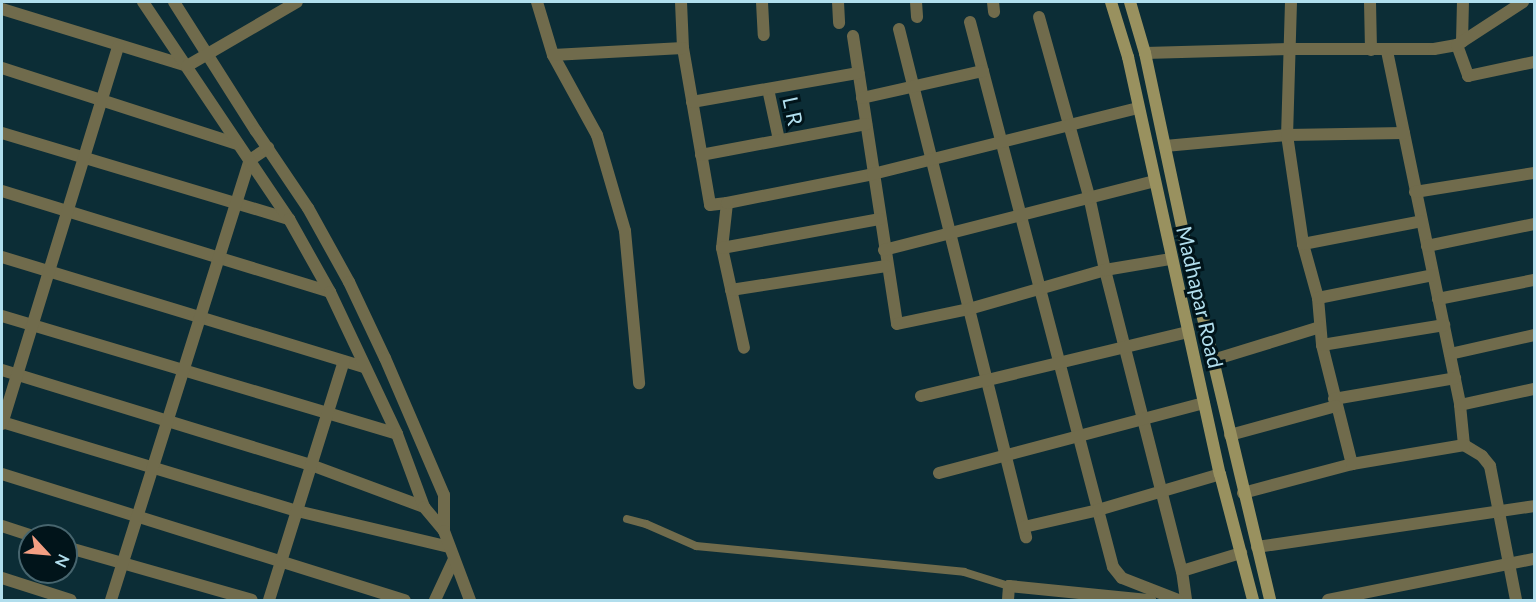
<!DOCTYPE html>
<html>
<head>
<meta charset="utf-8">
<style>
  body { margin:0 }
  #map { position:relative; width:1536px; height:602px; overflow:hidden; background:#0c2d36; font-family:Lato,sans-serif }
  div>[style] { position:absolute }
  .service>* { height:8px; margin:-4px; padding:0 4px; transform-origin:4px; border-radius:4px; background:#706b4c }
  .minor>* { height:12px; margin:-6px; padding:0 6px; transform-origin:6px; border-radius:6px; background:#706b4c }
  .tertiary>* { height:12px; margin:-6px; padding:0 6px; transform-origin:6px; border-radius:6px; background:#706b4c }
  .secondary>* { height:12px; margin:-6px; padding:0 6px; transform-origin:6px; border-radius:6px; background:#99915f }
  span { translate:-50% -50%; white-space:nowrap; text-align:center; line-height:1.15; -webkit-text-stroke:6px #01141a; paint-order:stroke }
  .street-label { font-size:21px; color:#b1deed }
  .frame { position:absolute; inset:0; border:3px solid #b1deed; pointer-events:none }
  .north { position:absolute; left:18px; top:524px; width:60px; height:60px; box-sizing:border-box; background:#01141a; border:2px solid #47656e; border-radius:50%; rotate:116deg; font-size:16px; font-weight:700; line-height:24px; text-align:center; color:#b1deed }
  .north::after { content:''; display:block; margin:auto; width:21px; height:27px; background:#f39f83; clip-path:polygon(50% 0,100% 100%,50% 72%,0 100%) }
</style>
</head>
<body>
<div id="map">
  <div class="service">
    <div style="left:627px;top:519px;width:20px;rotate:15deg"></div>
    <div style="left:646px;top:524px;width:55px;rotate:23.7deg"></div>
    <div style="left:696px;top:546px;width:269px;rotate:5.5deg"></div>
    <div style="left:964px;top:572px;width:47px;rotate:17.3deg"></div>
  </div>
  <div class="minor">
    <div style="left:537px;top:2px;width:55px;rotate:73.2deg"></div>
    <div style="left:553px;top:55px;width:91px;rotate:61.2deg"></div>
    <div style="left:597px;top:135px;width:100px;rotate:73.7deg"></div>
    <div style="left:625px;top:231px;width:153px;rotate:84.7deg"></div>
    <div style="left:681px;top:2px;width:46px;rotate:87.5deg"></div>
    <div style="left:683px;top:48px;width:159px;rotate:80.2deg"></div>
    <div style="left:710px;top:205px;width:17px;rotate:-7deg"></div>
    <div style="left:727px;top:203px;width:45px;rotate:96.3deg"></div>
    <div style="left:722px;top:248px;width:102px;rotate:77.6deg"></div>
    <div style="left:762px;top:2px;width:33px;rotate:87deg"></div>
    <div style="left:838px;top:2px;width:21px;rotate:87deg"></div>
    <div style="left:916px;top:2px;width:15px;rotate:86deg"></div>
    <div style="left:993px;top:2px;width:10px;rotate:84deg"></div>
    <div style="left:1291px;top:2px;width:133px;rotate:91.7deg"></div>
    <div style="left:1287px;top:135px;width:110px;rotate:81.6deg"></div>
    <div style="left:1303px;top:244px;width:56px;rotate:74.5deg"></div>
    <div style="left:1318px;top:298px;width:47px;rotate:85.1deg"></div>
    <div style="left:1322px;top:345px;width:123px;rotate:75.9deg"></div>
    <div style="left:1370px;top:2px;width:48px;rotate:88.8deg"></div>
    <div style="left:2px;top:9px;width:194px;rotate:17.1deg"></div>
    <div style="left:1039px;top:17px;width:186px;rotate:74.4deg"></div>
    <div style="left:1089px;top:196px;width:76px;rotate:77.8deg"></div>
    <div style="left:1105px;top:270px;width:311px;rotate:75.7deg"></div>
    <div style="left:1182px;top:571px;width:29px;rotate:82deg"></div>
    <div style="left:970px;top:22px;width:563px;rotate:75.3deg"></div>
    <div style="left:1113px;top:567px;width:14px;rotate:51deg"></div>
    <div style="left:1122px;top:578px;width:60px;rotate:21.4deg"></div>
    <div style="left:899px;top:29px;width:524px;rotate:75.96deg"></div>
    <div style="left:853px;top:36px;width:291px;rotate:81.3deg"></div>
    <div style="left:897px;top:324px;width:74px;rotate:-11.8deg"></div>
    <div style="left:969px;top:309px;width:141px;rotate:-16deg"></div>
    <div style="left:1105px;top:270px;width:67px;rotate:-9.5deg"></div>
    <div style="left:1462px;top:42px;width:40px;rotate:-88.6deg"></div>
    <div style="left:1457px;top:45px;width:33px;rotate:70deg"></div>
    <div style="left:1468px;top:76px;width:67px;rotate:-12deg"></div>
    <div style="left:1387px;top:51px;width:361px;rotate:78.3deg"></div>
    <div style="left:1460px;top:405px;width:40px;rotate:84.3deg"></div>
    <div style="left:1464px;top:445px;width:21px;rotate:31deg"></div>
    <div style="left:1482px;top:456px;width:13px;rotate:51deg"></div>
    <div style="left:1490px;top:466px;width:136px;rotate:79deg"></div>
    <div style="left:1145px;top:53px;width:144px;rotate:-1.6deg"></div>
    <div style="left:1289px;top:49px;width:145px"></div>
    <div style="left:1434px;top:49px;width:23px;rotate:-10deg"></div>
    <div style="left:1457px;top:45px;width:79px;rotate:-33.1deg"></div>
    <div style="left:553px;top:55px;width:130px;rotate:-3.1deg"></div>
    <div style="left:2px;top:68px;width:248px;rotate:17.9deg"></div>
    <div style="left:768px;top:89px;width:52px;rotate:77.8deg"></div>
    <div style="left:862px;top:98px;width:124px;rotate:-12.6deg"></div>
    <div style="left:692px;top:102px;width:169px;rotate:-9.9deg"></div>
    <div style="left:2px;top:133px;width:300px;rotate:16.7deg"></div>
    <div style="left:1165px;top:146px;width:122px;rotate:-5.2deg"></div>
    <div style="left:1287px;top:135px;width:117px;rotate:-1deg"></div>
    <div style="left:701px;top:155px;width:168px;rotate:-10.6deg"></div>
    <div style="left:2px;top:191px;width:343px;rotate:17.1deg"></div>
    <div style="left:1415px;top:192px;width:121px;rotate:-9.1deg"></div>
    <div style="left:727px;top:203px;width:149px;rotate:-11.2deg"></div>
    <div style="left:873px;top:174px;width:272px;rotate:-14deg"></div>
    <div style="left:1303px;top:244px;width:121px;rotate:-10.9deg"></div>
    <div style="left:1427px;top:246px;width:109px;rotate:-11.6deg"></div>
    <div style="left:722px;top:248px;width:161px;rotate:-10.4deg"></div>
    <div style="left:884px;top:250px;width:279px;rotate:-14.3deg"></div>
    <div style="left:2px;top:257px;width:379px;rotate:16.9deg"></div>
    <div style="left:731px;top:290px;width:157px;rotate:-8.8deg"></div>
    <div style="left:1318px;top:298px;width:117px;rotate:-11.3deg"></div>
    <div style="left:1438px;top:299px;width:98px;rotate:-11.2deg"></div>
    <div style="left:2px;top:316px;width:412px;rotate:16.6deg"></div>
    <div style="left:1322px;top:345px;width:124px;rotate:-9.3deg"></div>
    <div style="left:1450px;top:354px;width:86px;rotate:-12.7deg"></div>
    <div style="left:1213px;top:360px;width:112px;rotate:-17.1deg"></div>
    <div style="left:2px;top:370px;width:323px;rotate:17.1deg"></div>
    <div style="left:311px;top:465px;width:121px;rotate:20.4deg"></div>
    <div style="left:921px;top:396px;width:275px;rotate:-13.5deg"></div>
    <div style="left:1334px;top:399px;width:123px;rotate:-9.8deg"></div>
    <div style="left:1460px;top:405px;width:76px;rotate:-12.2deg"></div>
    <div style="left:2px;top:422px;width:308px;rotate:16.8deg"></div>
    <div style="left:297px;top:511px;width:156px;rotate:13.3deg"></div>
    <div style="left:2px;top:424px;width:395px;rotate:-72.9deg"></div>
    <div style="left:1230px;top:435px;width:110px;rotate:-15.3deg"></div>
    <div style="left:939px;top:473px;width:274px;rotate:-14.8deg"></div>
    <div style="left:2px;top:474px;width:422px;rotate:17.4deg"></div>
    <div style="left:1243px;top:493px;width:113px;rotate:-14.9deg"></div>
    <div style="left:1352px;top:464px;width:114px;rotate:-9.6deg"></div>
    <div style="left:2px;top:526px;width:33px;rotate:18deg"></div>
    <div style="left:1024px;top:527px;width:76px;rotate:-12.9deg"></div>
    <div style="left:1098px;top:510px;width:127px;rotate:-16.4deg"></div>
    <div style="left:66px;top:547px;width:193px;rotate:15.9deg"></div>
    <div style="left:1257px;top:547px;width:280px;rotate:-8.4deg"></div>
    <div style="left:1182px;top:571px;width:62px;rotate:-17deg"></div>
    <div style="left:2px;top:578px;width:72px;rotate:17.7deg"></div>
    <div style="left:111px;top:600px;width:461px;rotate:-72.5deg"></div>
    <div style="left:250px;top:160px;width:22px;rotate:-34deg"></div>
    <div style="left:269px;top:600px;width:250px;rotate:-72.6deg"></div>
    <div style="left:435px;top:600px;width:45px;rotate:-65.1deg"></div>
    <div style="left:1008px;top:600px;width:14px;rotate:-86deg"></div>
    <div style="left:1009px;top:586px;width:142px;rotate:5.7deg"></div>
    <div style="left:1328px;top:600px;width:210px;rotate:-11.3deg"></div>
  </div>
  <div class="tertiary">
    <div style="left:143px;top:2px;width:262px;rotate:56.1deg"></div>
    <div style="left:289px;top:219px;width:84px;rotate:60.7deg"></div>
    <div style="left:330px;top:292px;width:157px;rotate:64.7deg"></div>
    <div style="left:397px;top:434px;width:78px;rotate:69.7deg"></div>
    <div style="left:424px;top:507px;width:31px;rotate:50deg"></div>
    <div style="left:174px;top:2px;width:153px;rotate:57.6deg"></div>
    <div style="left:256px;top:131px;width:93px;rotate:56deg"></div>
    <div style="left:308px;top:208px;width:85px;rotate:61deg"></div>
    <div style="left:349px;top:282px;width:84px;rotate:64.7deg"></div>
    <div style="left:385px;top:358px;width:149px;rotate:66.7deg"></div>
    <div style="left:444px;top:495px;width:36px;rotate:90deg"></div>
    <div style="left:444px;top:531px;width:74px;rotate:69.4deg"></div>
    <div style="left:187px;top:66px;width:127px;rotate:-30.2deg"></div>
  </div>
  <div class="secondary">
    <div style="left:1111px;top:2px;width:58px;rotate:72.8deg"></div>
    <div style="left:1128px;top:57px;width:427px;rotate:77.6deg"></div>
    <div style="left:1220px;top:474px;width:130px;rotate:75.3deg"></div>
    <div style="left:1130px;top:2px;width:53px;rotate:73.6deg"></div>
    <div style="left:1145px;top:53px;width:207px;rotate:78deg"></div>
    <div style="left:1188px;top:255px;width:355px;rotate:76.6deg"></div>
  </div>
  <div class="street-label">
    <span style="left:793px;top:111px;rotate:78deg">L R</span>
    <span style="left:1200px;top:297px;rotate:77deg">Madhapar Road</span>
  </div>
  <div class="frame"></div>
  <div class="north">N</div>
</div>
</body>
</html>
